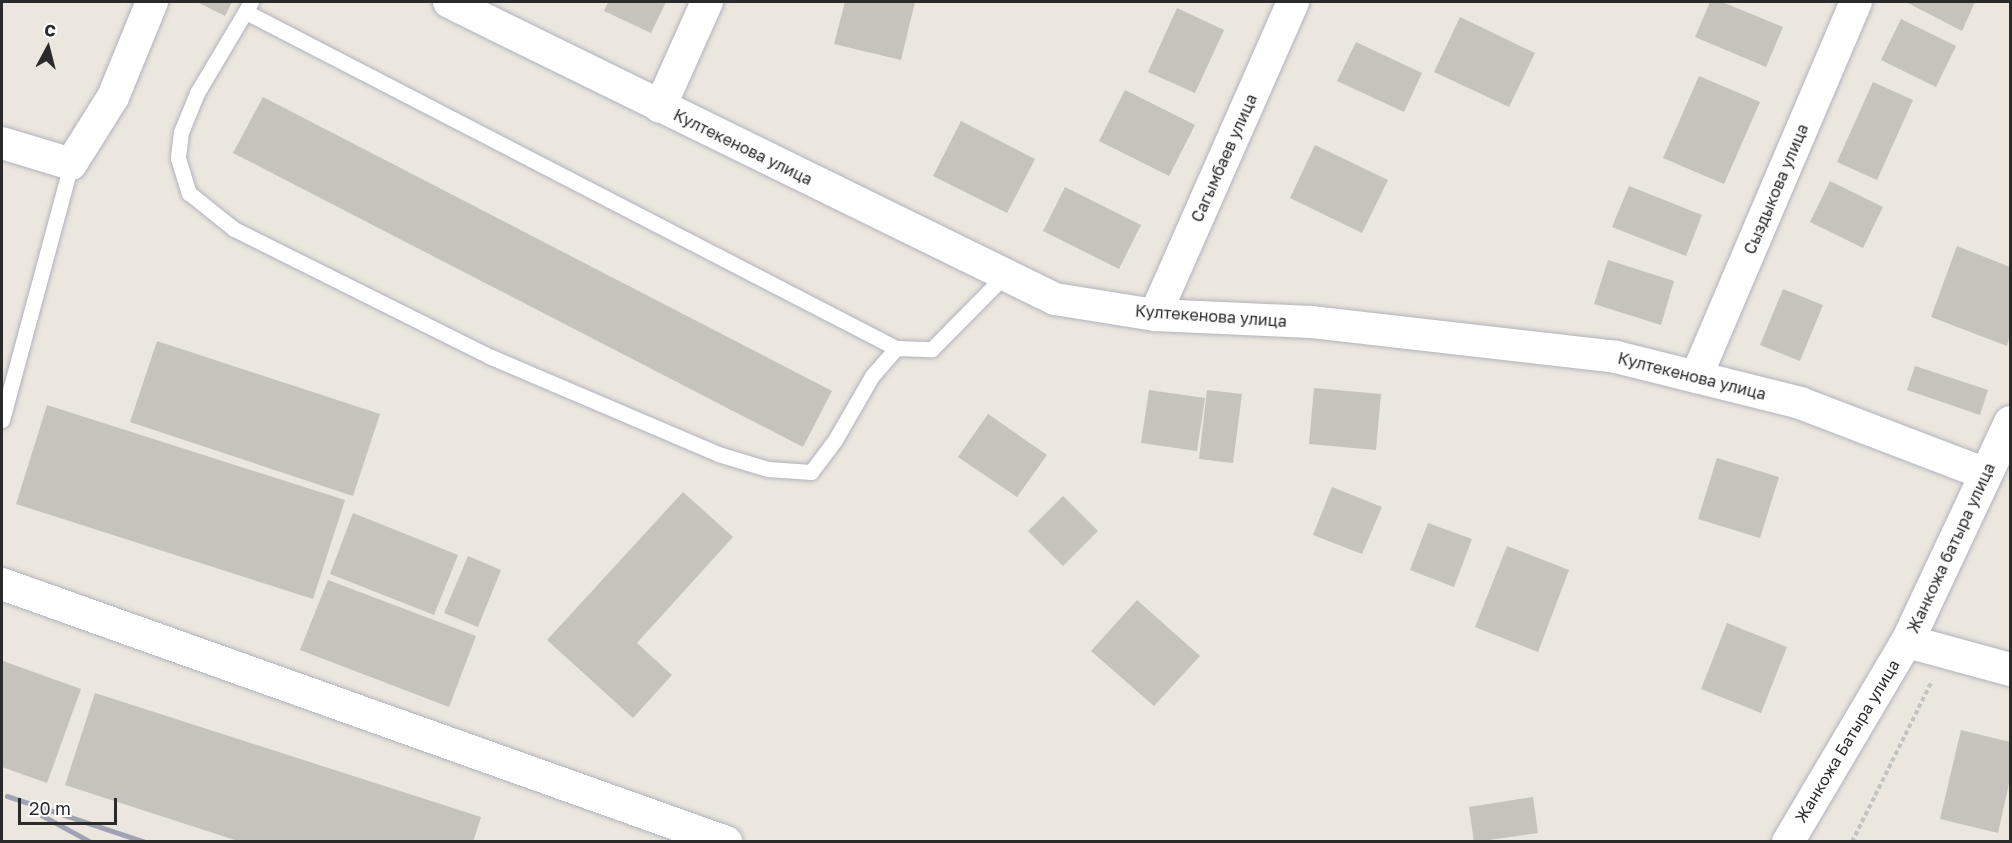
<!DOCTYPE html>
<html>
<head>
<meta charset="utf-8">
<style>
  body { margin:0 }
  #map { position:relative; width:2012px; height:843px; overflow:hidden; background:#ebe6de; font-family:"Golos Text",sans-serif }
  div>[style] { position:absolute }
  .building>* { inset:0; background:#c6c3bd }
  .path>* { height:4px; margin-top:-2px; transform-origin:0; background:repeating-linear-gradient(90deg,#c3c3c3 0 4.5px,transparent 0 7.5px) }
  .roads { filter:drop-shadow(0 0 2px #b1b3bc) drop-shadow(0 0 2px #b1b3bc) }
  .lane>* { height:15px; margin:-7.5px; padding:0 7.5px; transform-origin:7.5px; border-radius:7.5px; background:#fff }
  .street>* { height:32px; margin:-16px; padding:0 16px; transform-origin:16px; border-radius:16px; background:#fff }
  .secondary>* { height:33px; margin:-16.5px; padding:0 16.5px; transform-origin:16.5px; border-radius:16.5px; background:#fff }
  .rail>* { height:4.5px; margin:-2.25px; padding:0 2.25px; transform-origin:2.25px; border-radius:2.25px; background:#a1a2b3 }
  span { translate:-50% -50%; white-space:nowrap; text-align:center; line-height:1.15; -webkit-text-stroke:4.5px #fff; paint-order:stroke }
  .street-label { font-size:16px; color:#2a2a2a }
  .frame { position:absolute; inset:0; border:3px solid #2a2a2a; pointer-events:none }
  .north { position:absolute; left:18px; top:18px; width:60px; height:60px; -webkit-text-stroke:4px #fff; paint-order:stroke; rotate:7deg; font-size:16px; font-weight:700; line-height:24px; text-align:center; color:#2a2a2a }
  .north::after { content:''; display:block; margin:auto; width:21px; height:27px; background:#2a2a2a; clip-path:polygon(50% 0,100% 100%,50% 72%,0 100%) }
  .scale { position:absolute; left:18px; top:798px; width:99px; height:27px; box-sizing:border-box; border:3px solid #2a2a2a; border-top:0; padding-left:8px; font-size:18px; line-height:21px; white-space:nowrap; color:#2a2a2a; -webkit-text-stroke:4px #fff; paint-order:stroke }
</style>
</head>
<body>
<div id="map">
  <div class="building">
    <div style="clip-path:polygon(197px 2px,232px 2px,225px 16px)"></div>
    <div style="clip-path:polygon(608px 2px,666px 2px,651px 33px,604px 11px)"></div>
    <div style="clip-path:polygon(845px 2px,915px 2px,901px 60px,834px 44px)"></div>
    <div style="clip-path:polygon(1710px 2px,1722px 2px,1783px 27px,1766px 67px,1695px 37px)"></div>
    <div style="clip-path:polygon(1906px 2px,1975px 2px,1962px 31px)"></div>
    <div style="clip-path:polygon(1177px 8px,1224px 30px,1195px 93px,1148px 72px)"></div>
    <div style="clip-path:polygon(1460px 17px,1535px 53px,1509px 107px,1434px 72px)"></div>
    <div style="clip-path:polygon(1901px 19px,1956px 46px,1936px 87px,1881px 60px)"></div>
    <div style="clip-path:polygon(1356px 42px,1422px 73px,1404px 112px,1337px 81px)"></div>
    <div style="clip-path:polygon(1699px 76px,1760px 102px,1724px 184px,1663px 158px)"></div>
    <div style="clip-path:polygon(1873px 82px,1913px 100px,1877px 180px,1837px 162px)"></div>
    <div style="clip-path:polygon(1125px 90px,1195px 125px,1169px 176px,1099px 141px)"></div>
    <div style="clip-path:polygon(263px 97px,832px 391px,803px 447px,233px 153px)"></div>
    <div style="clip-path:polygon(961px 121px,1035px 159px,1007px 213px,933px 176px)"></div>
    <div style="clip-path:polygon(1315px 145px,1388px 180px,1362px 233px,1290px 198px)"></div>
    <div style="clip-path:polygon(1830px 181px,1883px 207px,1863px 248px,1810px 222px)"></div>
    <div style="clip-path:polygon(1629px 186px,1702px 215px,1686px 256px,1612px 227px)"></div>
    <div style="clip-path:polygon(1065px 187px,1141px 225px,1119px 269px,1043px 231px)"></div>
    <div style="clip-path:polygon(1957px 246px,2010px 267px,2010px 335px,2007px 346px,1931px 317px)"></div>
    <div style="clip-path:polygon(1608px 260px,1674px 281px,1661px 325px,1594px 304px)"></div>
    <div style="clip-path:polygon(1783px 289px,1823px 305px,1800px 361px,1760px 345px)"></div>
    <div style="clip-path:polygon(157px 341px,380px 414px,353px 496px,130px 422px)"></div>
    <div style="clip-path:polygon(1915px 366px,1988px 390px,1980px 415px,1907px 390px)"></div>
    <div style="clip-path:polygon(1314px 388px,1381px 394px,1376px 450px,1309px 444px)"></div>
    <div style="clip-path:polygon(1149px 390px,1205px 398px,1197px 451px,1141px 443px)"></div>
    <div style="clip-path:polygon(1207px 390px,1242px 394px,1233px 463px,1199px 459px)"></div>
    <div style="clip-path:polygon(47px 405px,345px 500px,313px 599px,16px 504px)"></div>
    <div style="clip-path:polygon(988px 414px,1047px 455px,1017px 497px,958px 457px)"></div>
    <div style="clip-path:polygon(1717px 458px,1779px 477px,1760px 538px,1698px 519px)"></div>
    <div style="clip-path:polygon(1332px 487px,1382px 507px,1362px 554px,1313px 535px)"></div>
    <div style="clip-path:polygon(683px 492px,733px 537px,637px 643px,672px 675px,633px 718px,547px 640px)"></div>
    <div style="clip-path:polygon(1063px 496px,1098px 531px,1063px 566px,1028px 531px)"></div>
    <div style="clip-path:polygon(353px 513px,458px 555px,434px 615px,330px 574px)"></div>
    <div style="clip-path:polygon(1428px 523px,1472px 539px,1454px 587px,1410px 570px)"></div>
    <div style="clip-path:polygon(1507px 546px,1569px 570px,1538px 652px,1475px 627px)"></div>
    <div style="clip-path:polygon(468px 556px,501px 570px,478px 627px,444px 613px)"></div>
    <div style="clip-path:polygon(328px 580px,476px 636px,449px 707px,300px 650px)"></div>
    <div style="clip-path:polygon(1137px 600px,1200px 656px,1154px 706px,1091px 651px)"></div>
    <div style="clip-path:polygon(1727px 623px,1787px 647px,1761px 713px,1701px 689px)"></div>
    <div style="clip-path:polygon(3px 661px,81px 689px,47px 783px,2px 767px)"></div>
    <div style="clip-path:polygon(95px 693px,481px 817px,473px 842px,241px 842px,65px 785px)"></div>
    <div style="clip-path:polygon(1961px 730px,2010px 742px,2010px 779px,1998px 833px,1940px 819px)"></div>
    <div style="clip-path:polygon(1533px 797px,1538px 833px,1474px 842px,1469px 807px)"></div>
  </div>
  <div class="path">
    <div style="left:1852px;top:842px;width:180px;rotate:-63.6deg"></div>
  </div>
  <div class="roads">
    <div class="lane">
      <div style="left:251px;top:2px;width:106px;rotate:120.7deg"></div>
      <div style="left:197px;top:93px;width:42px;rotate:112.3deg"></div>
      <div style="left:181px;top:132px;width:26px;rotate:97deg"></div>
      <div style="left:178px;top:158px;width:37px;rotate:73deg"></div>
      <div style="left:189px;top:193px;width:58px;rotate:38.7deg"></div>
      <div style="left:234px;top:229px;width:287px;rotate:26.5deg"></div>
      <div style="left:491px;top:357px;width:247px;rotate:23.1deg"></div>
      <div style="left:718px;top:454px;width:52px;rotate:16.7deg"></div>
      <div style="left:768px;top:469px;width:43px;rotate:4deg"></div>
      <div style="left:811px;top:472px;width:40px;rotate:-53deg"></div>
      <div style="left:835px;top:440px;width:74px;rotate:-60deg"></div>
      <div style="left:872px;top:376px;width:37px;rotate:-49deg"></div>
      <div style="left:896px;top:348px;width:36px;rotate:2deg"></div>
      <div style="left:932px;top:349px;width:104px;rotate:-45.4deg"></div>
      <div style="left:246px;top:12px;width:732px;rotate:27.34deg"></div>
      <div style="left:2px;top:420px;width:265px;rotate:-74.9deg"></div>
    </div>
    <div class="street">
      <div style="left:449px;top:2px;width:675px;rotate:26.11deg"></div>
      <div style="left:1055px;top:299px;width:101px;rotate:9.1deg"></div>
      <div style="left:1155px;top:315px;width:156px;rotate:2.6deg"></div>
      <div style="left:1311px;top:322px;width:307px;rotate:6.5deg"></div>
      <div style="left:1616px;top:357px;width:190px;rotate:14deg"></div>
      <div style="left:1800px;top:403px;width:199px;rotate:20.9deg"></div>
      <div style="left:660px;top:107px;width:115px;rotate:-65.9deg"></div>
      <div style="left:2px;top:143px;width:72px;rotate:16.9deg"></div>
      <div style="left:71px;top:164px;width:79px;rotate:-57.9deg"></div>
      <div style="left:113px;top:97px;width:103px;rotate:-67.7deg"></div>
      <div style="left:1155px;top:315px;width:342px;rotate:-66.2deg"></div>
      <div style="left:1696px;top:377px;width:408px;rotate:-66.9deg"></div>
      <div style="left:2px;top:584px;width:769px;rotate:19.61deg"></div>
      <div style="left:1788px;top:842px;width:234px;rotate:-59.4deg"></div>
    </div>
    <div class="secondary">
      <div style="left:2010px;top:422px;width:242px;rotate:115.2deg"></div>
      <div style="left:1907px;top:641px;width:107px;rotate:15.2deg"></div>
    </div>
  </div>
  <div class="rail">
    <div style="left:7px;top:796px;width:145px;rotate:18.4deg"></div>
    <div style="left:36px;top:812px;width:63px;rotate:28.6deg"></div>
  </div>
  <div class="street-label">
    <span style="left:743px;top:147px;rotate:26deg">Култекенова улица</span>
    <span style="left:1224px;top:158px;rotate:-66deg">Сагымбаев улица</span>
    <span style="left:1776px;top:189px;rotate:-67deg">Сыздыкова улица</span>
    <span style="left:1211px;top:316px;rotate:4deg">Култекенова улица</span>
    <span style="left:1692px;top:376px;rotate:14deg">Култекенова улица</span>
    <span style="left:1951px;top:548px;rotate:-65deg">Жанкожа батыра улица</span>
    <span style="left:1847px;top:741px;rotate:-59deg">Жанкожа Батыра улица</span>
  </div>
  <div class="frame"></div>
  <div class="north">С</div>
  <div class="scale">20 m</div>
</div>
</body>
</html>
